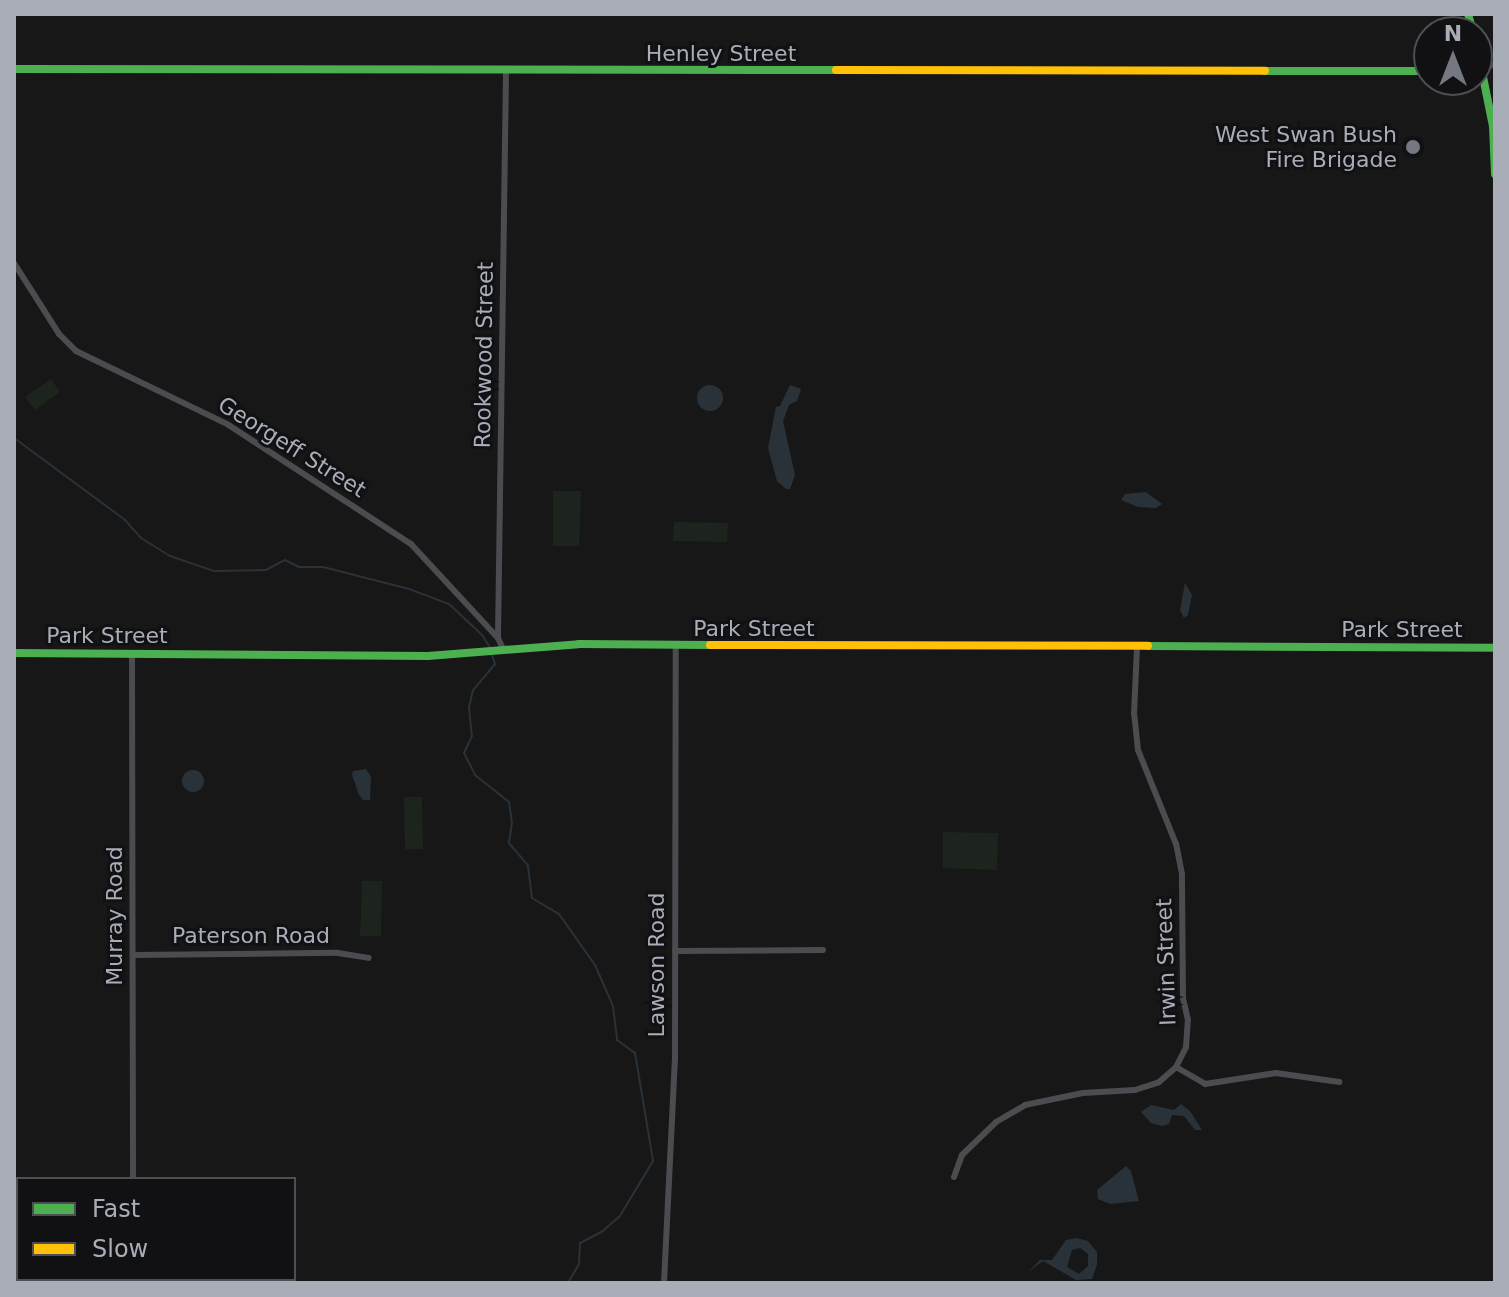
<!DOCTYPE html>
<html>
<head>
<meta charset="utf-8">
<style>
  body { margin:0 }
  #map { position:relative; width:1509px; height:1297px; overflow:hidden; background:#171717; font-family:"DejaVu Sans",sans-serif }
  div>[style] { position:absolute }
  .green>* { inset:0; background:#1d241e }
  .water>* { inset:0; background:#2a3239 }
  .round { border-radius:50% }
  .stream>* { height:2px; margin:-1px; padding:0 1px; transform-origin:1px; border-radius:1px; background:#2a3239 }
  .street>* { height:6px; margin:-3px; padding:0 3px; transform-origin:3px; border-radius:3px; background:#4b4c50 }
  .fast>* { height:8px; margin:-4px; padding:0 4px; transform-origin:4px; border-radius:4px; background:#4caf50 }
  .slow>* { height:8px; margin:-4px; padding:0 4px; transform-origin:4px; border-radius:4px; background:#ffc107 }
  .dots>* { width:22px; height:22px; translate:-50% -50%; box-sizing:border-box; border:4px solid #111113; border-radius:50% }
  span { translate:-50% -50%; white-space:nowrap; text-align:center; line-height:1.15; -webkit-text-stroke:6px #111113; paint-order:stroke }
  .street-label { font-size:22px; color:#a8adb8 }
  .poi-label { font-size:22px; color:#a8adb8 }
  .right { translate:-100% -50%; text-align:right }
  .frame { position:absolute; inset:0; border:16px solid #a8adb8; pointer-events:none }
  .legend { position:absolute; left:16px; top:1177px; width:280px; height:104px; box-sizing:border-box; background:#111113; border:2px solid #4d4f55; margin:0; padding:10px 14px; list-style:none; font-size:24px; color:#a8adb8 }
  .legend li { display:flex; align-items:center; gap:16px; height:40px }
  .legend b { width:40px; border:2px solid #4d4f55 }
  .north { position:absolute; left:1413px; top:16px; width:80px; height:80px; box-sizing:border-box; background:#111113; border:2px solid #4d4f55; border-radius:50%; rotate:0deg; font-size:22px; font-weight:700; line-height:32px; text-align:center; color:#a8adb8 }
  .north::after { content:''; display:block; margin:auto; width:28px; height:36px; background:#757880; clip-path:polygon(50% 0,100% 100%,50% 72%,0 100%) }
</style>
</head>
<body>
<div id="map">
  <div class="green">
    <div style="clip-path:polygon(51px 379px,60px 392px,35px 410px,25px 397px)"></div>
    <div style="clip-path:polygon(553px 491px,581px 491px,579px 546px,553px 546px)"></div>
    <div style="clip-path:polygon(674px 522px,728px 523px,727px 542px,673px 541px)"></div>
    <div style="clip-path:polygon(404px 797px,422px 797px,423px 849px,405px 849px)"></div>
    <div style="clip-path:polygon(943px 832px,998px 833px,997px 870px,943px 868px)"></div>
    <div style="clip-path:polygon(362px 881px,382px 881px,381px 936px,360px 936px)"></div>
  </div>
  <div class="water">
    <div style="clip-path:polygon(790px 385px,801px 389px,797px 401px,789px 405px,783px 421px,795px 475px,790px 489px,786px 489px,777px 481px,768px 448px,776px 407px,780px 406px)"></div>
    <div class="round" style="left:697px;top:385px;width:26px;height:26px"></div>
    <div style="clip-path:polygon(1146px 492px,1162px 504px,1156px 508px,1138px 507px,1121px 500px,1125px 494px)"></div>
    <div style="clip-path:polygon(1185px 583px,1192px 595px,1188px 615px,1184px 618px,1180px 610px)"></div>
    <div style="clip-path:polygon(366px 769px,371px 777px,370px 800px,363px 800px,359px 795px,352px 775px,353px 771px)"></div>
    <div class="round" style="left:182px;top:770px;width:22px;height:22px"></div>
    <div style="clip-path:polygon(1181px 1104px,1190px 1111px,1202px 1130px,1195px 1130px,1184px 1116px,1172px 1115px,1169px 1124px,1162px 1126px,1151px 1123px,1141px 1112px,1151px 1105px,1174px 1110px)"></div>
    <div style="clip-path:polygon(1126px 1166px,1131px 1171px,1139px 1201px,1110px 1204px,1098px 1199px,1097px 1190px)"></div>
    <div style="clip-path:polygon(evenodd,1077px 1238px,1088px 1241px,1097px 1252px,1097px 1265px,1092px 1279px,1076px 1280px,1043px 1261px,1028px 1272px,1040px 1260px,1052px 1260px,1066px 1240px,1077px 1238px,1080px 1248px,1088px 1254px,1088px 1266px,1079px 1274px,1067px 1267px,1072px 1250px,1080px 1248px)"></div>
    <div style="clip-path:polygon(46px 1279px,115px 1279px,115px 1283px,45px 1283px)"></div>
  </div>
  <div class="stream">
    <div style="left:14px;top:438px;width:137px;rotate:36.4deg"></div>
    <div style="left:124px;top:519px;width:25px;rotate:48deg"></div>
    <div style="left:141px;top:538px;width:34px;rotate:32deg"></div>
    <div style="left:170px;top:556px;width:46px;rotate:18.8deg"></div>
    <div style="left:214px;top:571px;width:52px;rotate:-1.1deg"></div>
    <div style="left:266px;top:570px;width:21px;rotate:-28deg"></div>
    <div style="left:285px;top:560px;width:16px;rotate:27deg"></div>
    <div style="left:299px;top:567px;width:24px"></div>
    <div style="left:323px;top:567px;width:89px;rotate:14.3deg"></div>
    <div style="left:409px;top:589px;width:43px;rotate:20.6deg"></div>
    <div style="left:449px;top:604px;width:45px;rotate:43.2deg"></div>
    <div style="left:482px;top:635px;width:17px;rotate:57deg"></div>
    <div style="left:492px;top:655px;width:9px;rotate:72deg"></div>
    <div style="left:495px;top:664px;width:34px;rotate:130deg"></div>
    <div style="left:473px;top:690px;width:18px;rotate:103deg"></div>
    <div style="left:469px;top:708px;width:28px;rotate:84deg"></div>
    <div style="left:472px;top:736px;width:19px;rotate:115deg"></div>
    <div style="left:464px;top:753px;width:25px;rotate:63deg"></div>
    <div style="left:475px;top:775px;width:43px;rotate:38.5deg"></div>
    <div style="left:509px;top:802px;width:21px;rotate:82deg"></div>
    <div style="left:512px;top:823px;width:20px;rotate:99deg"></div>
    <div style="left:509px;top:843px;width:30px;rotate:50deg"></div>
    <div style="left:528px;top:866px;width:32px;rotate:83deg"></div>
    <div style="left:532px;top:898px;width:31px;rotate:31deg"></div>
    <div style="left:559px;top:914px;width:62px;rotate:54.8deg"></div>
    <div style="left:595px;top:965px;width:45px;rotate:66.3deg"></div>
    <div style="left:613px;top:1006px;width:34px;rotate:83deg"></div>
    <div style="left:617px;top:1040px;width:22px;rotate:36deg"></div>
    <div style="left:635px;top:1053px;width:109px;rotate:80.5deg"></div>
    <div style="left:653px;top:1161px;width:64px;rotate:121deg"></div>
    <div style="left:620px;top:1216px;width:23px;rotate:139deg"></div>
    <div style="left:603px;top:1231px;width:26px;rotate:152deg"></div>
    <div style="left:580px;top:1243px;width:21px;rotate:93deg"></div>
    <div style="left:579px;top:1264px;width:22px;rotate:120deg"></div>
  </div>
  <div class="street">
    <div style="left:1483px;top:69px;width:13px;rotate:-23deg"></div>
    <div style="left:14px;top:263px;width:84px;rotate:57.6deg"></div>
    <div style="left:59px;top:334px;width:24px;rotate:45deg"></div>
    <div style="left:76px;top:351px;width:168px;rotate:25.8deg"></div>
    <div style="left:227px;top:424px;width:220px;rotate:33.1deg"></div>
    <div style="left:411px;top:544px;width:128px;rotate:47.2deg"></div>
    <div style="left:498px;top:638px;width:14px;rotate:65deg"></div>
    <div style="left:498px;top:638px;width:566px;rotate:-89.19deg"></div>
    <div style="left:132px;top:653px;width:526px;rotate:89.89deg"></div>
    <div style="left:675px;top:951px;width:148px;rotate:-0.4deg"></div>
    <div style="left:134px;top:955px;width:204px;rotate:-0.6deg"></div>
    <div style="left:338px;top:953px;width:31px;rotate:9deg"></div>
    <div style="left:1176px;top:1067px;width:34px;rotate:30deg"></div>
    <div style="left:1205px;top:1084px;width:72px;rotate:-8.8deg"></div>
    <div style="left:1276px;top:1073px;width:64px;rotate:8.1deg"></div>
    <div style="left:954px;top:1177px;width:23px;rotate:-70deg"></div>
    <div style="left:962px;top:1155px;width:47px;rotate:-44.1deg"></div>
    <div style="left:996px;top:1122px;width:34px;rotate:-30deg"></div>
    <div style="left:1025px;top:1105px;width:59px;rotate:-11.7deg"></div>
    <div style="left:1083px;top:1093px;width:52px;rotate:-3.3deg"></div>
    <div style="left:1135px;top:1090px;width:25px;rotate:-18deg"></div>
    <div style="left:1159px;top:1082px;width:23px;rotate:-41deg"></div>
    <div style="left:1176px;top:1067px;width:22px;rotate:-63deg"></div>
    <div style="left:1186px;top:1047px;width:27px;rotate:-86deg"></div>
    <div style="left:1188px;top:1020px;width:23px;rotate:-103deg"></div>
    <div style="left:1183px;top:998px;width:124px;rotate:-90.5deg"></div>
    <div style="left:1182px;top:874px;width:31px;rotate:-101deg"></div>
    <div style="left:1176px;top:844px;width:101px;rotate:-112deg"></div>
    <div style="left:1138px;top:750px;width:36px;rotate:-96deg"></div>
    <div style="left:1134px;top:714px;width:66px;rotate:-87.4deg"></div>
    <div style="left:133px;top:1283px;width:4px;rotate:-90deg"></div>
    <div style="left:664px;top:1283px;width:223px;rotate:-87.2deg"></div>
    <div style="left:675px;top:1060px;width:414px;rotate:-89.9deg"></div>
  </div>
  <div class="fast">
    <div style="left:1468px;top:14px;width:19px;rotate:74deg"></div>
    <div style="left:1477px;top:47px;width:81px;rotate:78.6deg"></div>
    <div style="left:1493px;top:126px;width:48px;rotate:87.6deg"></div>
    <div style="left:14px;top:69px;width:822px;rotate:0.07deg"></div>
    <div style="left:1265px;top:71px;width:164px"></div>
    <div style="left:1148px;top:646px;width:347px;rotate:0.3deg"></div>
    <div style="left:14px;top:653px;width:414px;rotate:0.4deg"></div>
    <div style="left:428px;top:656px;width:151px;rotate:-4.5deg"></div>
    <div style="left:579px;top:644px;width:131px;rotate:0.4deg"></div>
  </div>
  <div class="slow">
    <div style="left:836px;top:70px;width:429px;rotate:0.1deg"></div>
    <div style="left:710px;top:645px;width:438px;rotate:0.1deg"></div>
  </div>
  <div class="dots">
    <div style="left:1413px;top:147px;background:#757880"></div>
  </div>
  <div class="street-label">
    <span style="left:721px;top:54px">Henley Street</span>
    <span style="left:484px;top:355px;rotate:-89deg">Rookwood Street</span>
    <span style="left:292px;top:447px;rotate:32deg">Georgeff Street</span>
    <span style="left:754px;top:629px">Park Street</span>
    <span style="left:1402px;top:630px">Park Street</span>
    <span style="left:107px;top:636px">Park Street</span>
    <span style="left:115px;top:916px;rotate:-90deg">Murray Road</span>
    <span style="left:251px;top:936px">Paterson Road</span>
    <span style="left:1166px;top:962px;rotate:-92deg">Irwin Street</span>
    <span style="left:657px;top:965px;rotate:-90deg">Lawson Road</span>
  </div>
  <div class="poi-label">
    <span class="right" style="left:1397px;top:147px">West Swan Bush<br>Fire Brigade</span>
  </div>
  <div class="frame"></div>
  <ul class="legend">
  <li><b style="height:10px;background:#4caf50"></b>Fast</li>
  <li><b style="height:10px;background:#ffc107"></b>Slow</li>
  </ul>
  <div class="north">N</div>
</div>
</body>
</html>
